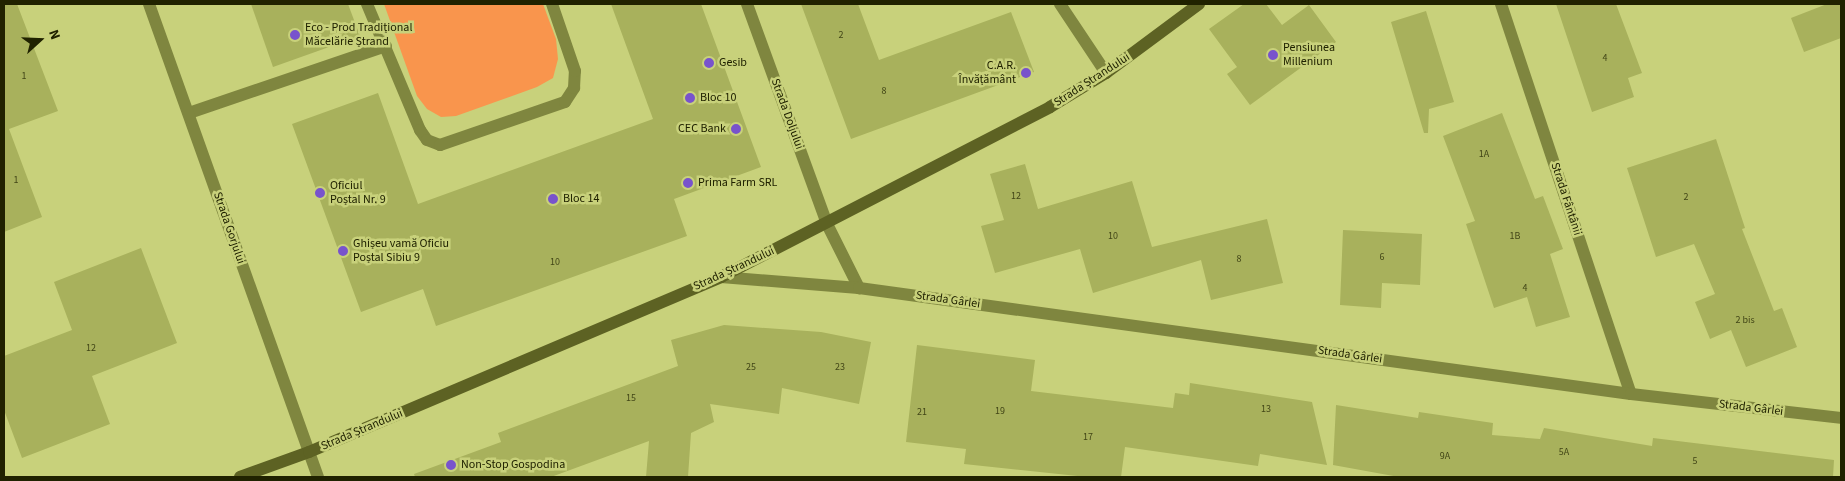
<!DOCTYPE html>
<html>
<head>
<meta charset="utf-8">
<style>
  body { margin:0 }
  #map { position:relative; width:1845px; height:481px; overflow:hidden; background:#c8d17b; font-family:"Source Sans 3",sans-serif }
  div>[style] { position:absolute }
  .green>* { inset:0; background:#f9954d }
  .building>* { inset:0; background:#a8b15c }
  .lane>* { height:12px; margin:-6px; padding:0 6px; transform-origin:6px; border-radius:6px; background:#7f863f }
  .street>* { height:12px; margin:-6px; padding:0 6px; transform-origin:6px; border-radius:6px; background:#7f863f }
  .secondary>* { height:12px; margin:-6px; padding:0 6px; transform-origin:6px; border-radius:6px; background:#5d6223 }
  .dots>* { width:14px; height:14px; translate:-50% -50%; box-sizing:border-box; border:2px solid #c8d17b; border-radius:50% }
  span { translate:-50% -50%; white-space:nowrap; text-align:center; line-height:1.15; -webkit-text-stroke:5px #c8d17b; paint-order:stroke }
  .number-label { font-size:10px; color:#424617 }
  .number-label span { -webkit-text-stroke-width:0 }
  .poi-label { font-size:12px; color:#202200 }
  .left { translate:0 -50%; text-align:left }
  .right { translate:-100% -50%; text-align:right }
  .street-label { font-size:12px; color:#202200 }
  .frame { position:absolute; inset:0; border:5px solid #202200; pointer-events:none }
  .north { position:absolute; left:15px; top:15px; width:50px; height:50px; -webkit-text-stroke:4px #c8d17b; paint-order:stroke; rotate:70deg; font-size:14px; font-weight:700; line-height:20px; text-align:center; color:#202200 }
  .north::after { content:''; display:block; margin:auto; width:18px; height:22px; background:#202200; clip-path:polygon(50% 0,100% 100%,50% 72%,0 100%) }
</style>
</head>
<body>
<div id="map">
  <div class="green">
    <div style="clip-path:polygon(384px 4px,543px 4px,556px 39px,558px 59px,553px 78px,537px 87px,456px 116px,441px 117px,427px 109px,417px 96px)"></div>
  </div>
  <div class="building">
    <div style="clip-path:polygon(4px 4px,17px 4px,58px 111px,9px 129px,42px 217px,4px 232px)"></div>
    <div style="clip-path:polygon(251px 4px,348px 4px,360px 36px,273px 67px)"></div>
    <div style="clip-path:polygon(611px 4px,701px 4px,761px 167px,674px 199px,687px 236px,436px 326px,423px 289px,361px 312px,292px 124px,378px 93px,418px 204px,653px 119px)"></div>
    <div style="clip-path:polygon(801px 4px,858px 4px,879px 60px,1011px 12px,1034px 72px,851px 139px)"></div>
    <div style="clip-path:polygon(1244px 4px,1266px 4px,1282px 25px,1309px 5px,1336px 42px,1250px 105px,1227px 74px,1237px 67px,1209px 29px)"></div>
    <div style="clip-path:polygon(1556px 4px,1616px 4px,1642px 73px,1628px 78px,1634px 97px,1592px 112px)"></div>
    <div style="clip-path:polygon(1827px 4px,1841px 4px,1841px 38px,1804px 52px,1791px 18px)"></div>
    <div style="clip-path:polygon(1426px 11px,1454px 102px,1429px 109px,1428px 133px,1424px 133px,1391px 22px)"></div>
    <div style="clip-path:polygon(1502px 113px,1535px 199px,1543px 196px,1563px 249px,1550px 254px,1570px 317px,1536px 327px,1527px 297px,1494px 308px,1466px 224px,1475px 221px,1443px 136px)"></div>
    <div style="clip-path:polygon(1716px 139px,1745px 228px,1742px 229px,1774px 311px,1782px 308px,1797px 347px,1746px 367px,1731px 330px,1710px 339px,1695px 302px,1715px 294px,1694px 244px,1656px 257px,1627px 168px)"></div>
    <div style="clip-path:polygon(1025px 164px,1038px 209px,1132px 181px,1152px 247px,1267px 219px,1283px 283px,1211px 300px,1201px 260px,1093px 293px,1080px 249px,995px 273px,981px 226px,1004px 220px,990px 174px)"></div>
    <div style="clip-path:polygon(1343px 230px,1422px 234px,1420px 285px,1382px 283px,1381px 308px,1340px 305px)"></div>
    <div style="clip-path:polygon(141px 248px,177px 343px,92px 376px,110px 424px,22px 458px,4px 410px,4px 356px,72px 330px,54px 282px)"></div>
    <div style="clip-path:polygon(724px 325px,821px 332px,871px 342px,859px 404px,782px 388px,779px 414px,710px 404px,714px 422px,691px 433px,688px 477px,646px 477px,649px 441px,551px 477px,415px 477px,414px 474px,501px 442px,498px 433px,678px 366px,671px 340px)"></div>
    <div style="clip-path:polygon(917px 345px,1035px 360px,1031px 391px,1173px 408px,1175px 393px,1189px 395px,1190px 383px,1312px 402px,1327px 465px,1260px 454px,1258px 466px,1125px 447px,1121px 477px,1087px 477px,964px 464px,966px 449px,906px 442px)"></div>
    <div style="clip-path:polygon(1336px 405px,1418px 418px,1419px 412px,1493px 423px,1492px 435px,1540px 439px,1544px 428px,1652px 446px,1653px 438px,1834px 460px,1833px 477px,1399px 477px,1333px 465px)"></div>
  </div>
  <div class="lane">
    <div style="left:367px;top:4px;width:137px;rotate:67.2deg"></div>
    <div style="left:420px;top:130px;width:12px;rotate:55deg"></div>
    <div style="left:427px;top:140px;width:14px;rotate:21deg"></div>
    <div style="left:440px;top:145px;width:132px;rotate:-19deg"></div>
    <div style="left:565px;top:102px;width:17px;rotate:-57deg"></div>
    <div style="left:574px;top:88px;width:17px;rotate:-87deg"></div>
    <div style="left:575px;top:71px;width:71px;rotate:-108.9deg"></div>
    <div style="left:1060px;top:4px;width:83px;rotate:56.3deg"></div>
    <div style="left:189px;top:113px;width:208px;rotate:-18.8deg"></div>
  </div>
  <div class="street">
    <div style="left:149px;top:4px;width:502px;rotate:70.34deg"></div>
    <div style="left:747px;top:4px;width:234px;rotate:70deg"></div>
    <div style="left:827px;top:224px;width:72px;rotate:63.4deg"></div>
    <div style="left:1501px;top:4px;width:411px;rotate:71.6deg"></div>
    <div style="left:721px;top:277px;width:138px;rotate:4.6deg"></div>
    <div style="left:859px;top:288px;width:779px;rotate:7.82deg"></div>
    <div style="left:1631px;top:394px;width:211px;rotate:6.5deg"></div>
  </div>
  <div class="secondary">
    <div style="left:240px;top:477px;width:73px;rotate:-19.9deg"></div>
    <div style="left:309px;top:452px;width:448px;rotate:-23deg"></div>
    <div style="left:721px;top:277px;width:370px;rotate:-27.3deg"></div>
    <div style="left:1050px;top:107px;width:66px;rotate:-31.3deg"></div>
    <div style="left:1106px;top:73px;width:116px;rotate:-36.6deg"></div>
  </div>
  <div class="dots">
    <div style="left:295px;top:35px;background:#7853cc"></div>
    <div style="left:1273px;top:55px;background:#7853cc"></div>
    <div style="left:709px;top:63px;background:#7853cc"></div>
    <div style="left:1026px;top:73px;background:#7853cc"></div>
    <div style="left:690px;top:98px;background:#7853cc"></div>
    <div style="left:736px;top:129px;background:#7853cc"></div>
    <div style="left:688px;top:183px;background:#7853cc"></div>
    <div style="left:320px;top:193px;background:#7853cc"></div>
    <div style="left:553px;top:199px;background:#7853cc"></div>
    <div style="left:343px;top:251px;background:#7853cc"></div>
    <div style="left:451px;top:465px;background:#7853cc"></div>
  </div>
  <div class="number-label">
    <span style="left:841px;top:36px">2</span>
    <span style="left:1605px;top:59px">4</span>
    <span style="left:24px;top:77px">1</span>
    <span style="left:884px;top:92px">8</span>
    <span style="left:1484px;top:155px">1A</span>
    <span style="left:16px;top:181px">1</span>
    <span style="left:1016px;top:197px">12</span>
    <span style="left:1686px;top:198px">2</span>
    <span style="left:1113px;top:237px">10</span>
    <span style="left:1515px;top:237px">1B</span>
    <span style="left:1382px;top:258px">6</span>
    <span style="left:1239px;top:260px">8</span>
    <span style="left:555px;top:263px">10</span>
    <span style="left:1525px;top:289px">4</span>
    <span style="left:1745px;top:321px">2 bis</span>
    <span style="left:91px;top:349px">12</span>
    <span style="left:751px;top:368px">25</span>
    <span style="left:840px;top:368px">23</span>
    <span style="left:631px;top:399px">15</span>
    <span style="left:1266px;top:410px">13</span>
    <span style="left:1000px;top:412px">19</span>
    <span style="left:922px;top:413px">21</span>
    <span style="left:1088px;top:438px">17</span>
    <span style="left:1564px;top:453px">5A</span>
    <span style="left:1445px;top:457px">9A</span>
    <span style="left:1695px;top:462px">5</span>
  </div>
  <div class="poi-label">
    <span class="left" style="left:305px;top:35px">Eco - Prod Tradițional<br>Măcelărie Ștrand</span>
    <span class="left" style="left:1283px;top:55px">Pensiunea<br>Millenium</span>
    <span class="left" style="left:719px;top:63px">Gesib</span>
    <span class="right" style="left:1016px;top:73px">C.A.R.<br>Învățământ</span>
    <span class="left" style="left:700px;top:98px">Bloc 10</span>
    <span class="right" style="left:726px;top:129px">CEC Bank</span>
    <span class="left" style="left:698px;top:183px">Prima Farm SRL</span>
    <span class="left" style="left:330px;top:193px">Oficiul<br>Poștal Nr. 9</span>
    <span class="left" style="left:563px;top:199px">Bloc 14</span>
    <span class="left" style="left:353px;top:251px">Ghișeu vamă Oficiu<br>Poștal Sibiu 9</span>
    <span class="left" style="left:461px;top:465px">Non-Stop Gospodina</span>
  </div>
  <div class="street-label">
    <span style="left:1092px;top:80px;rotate:-33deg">Strada Ștrandului</span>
    <span style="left:787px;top:114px;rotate:70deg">Strada Doljului</span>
    <span style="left:1566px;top:199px;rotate:72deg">Strada Fântânii</span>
    <span style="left:229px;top:228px;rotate:71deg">Strada Gorjului</span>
    <span style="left:734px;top:269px;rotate:-25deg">Strada Ștrandului</span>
    <span style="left:948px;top:300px;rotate:8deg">Strada Gârlei</span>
    <span style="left:1350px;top:355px;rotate:8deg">Strada Gârlei</span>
    <span style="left:1751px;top:408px;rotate:7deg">Strada Gârlei</span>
    <span style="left:362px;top:430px;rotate:-23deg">Strada Ștrandului</span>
  </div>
  <div class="frame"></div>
  <div class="north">N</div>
</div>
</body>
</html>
